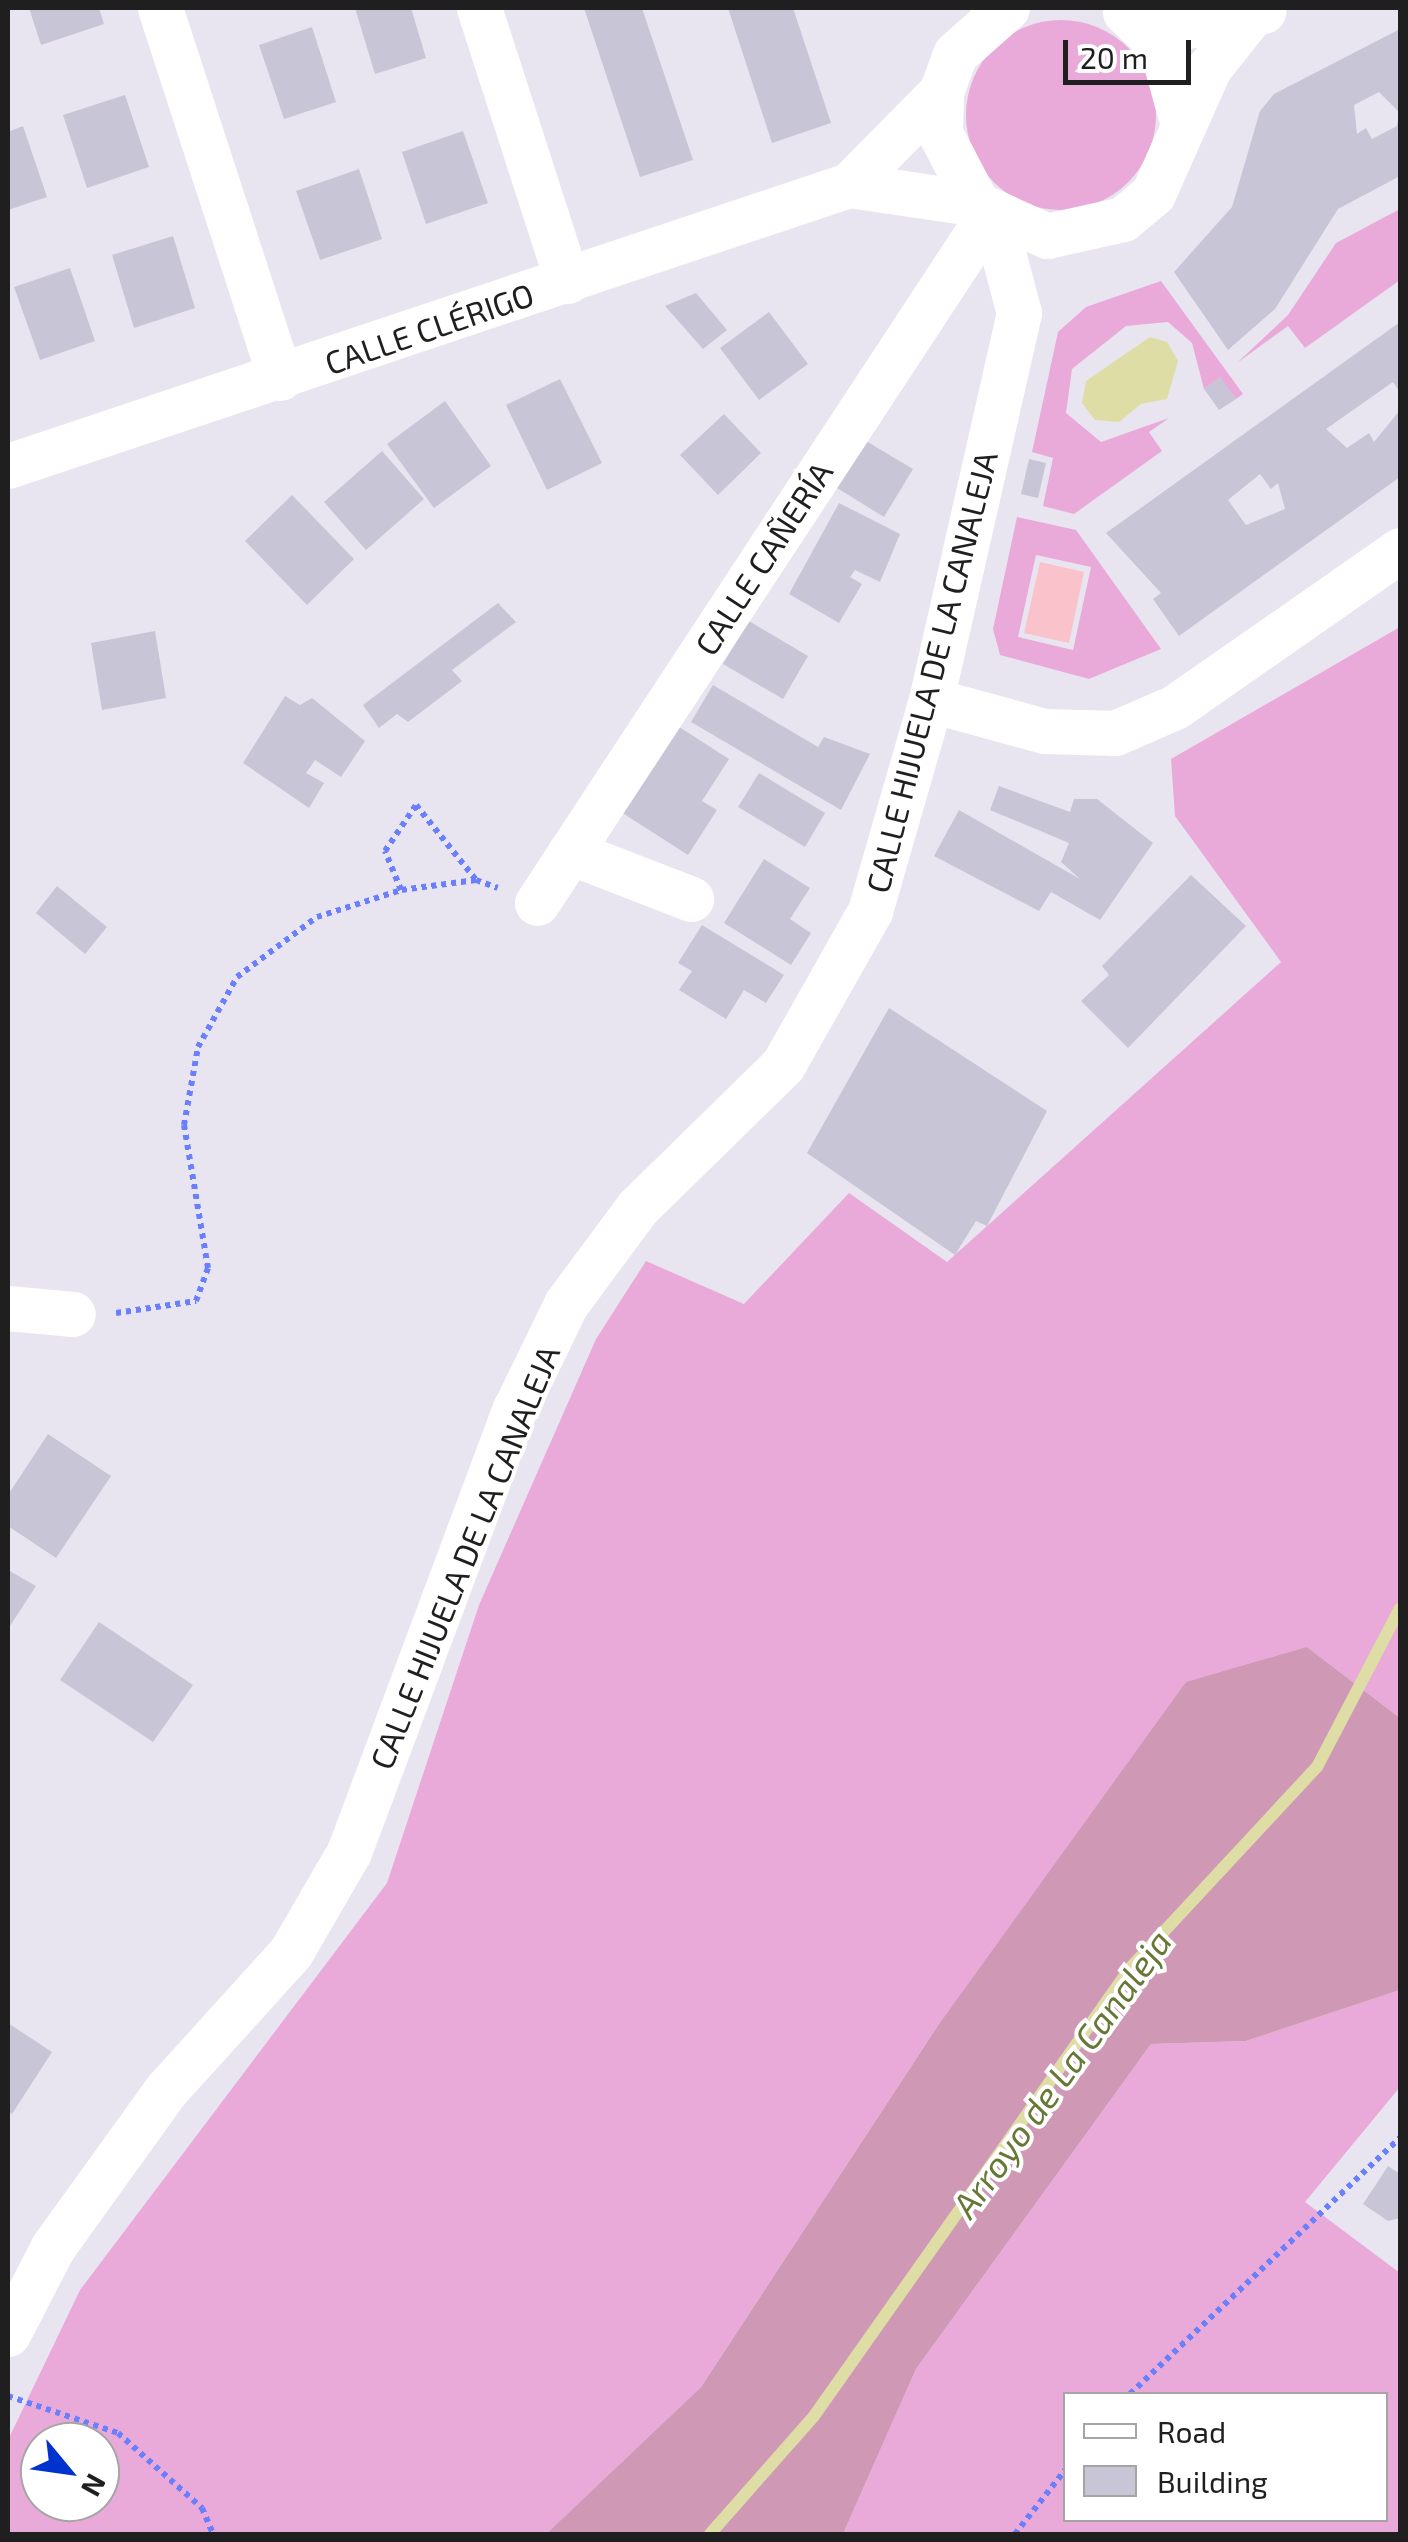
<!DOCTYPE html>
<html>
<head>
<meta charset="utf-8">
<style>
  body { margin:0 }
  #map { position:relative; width:1408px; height:2542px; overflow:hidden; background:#e9e5f0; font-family:"Exo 2",sans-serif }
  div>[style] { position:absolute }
  .grass>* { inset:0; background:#eaaad9 }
  .round { border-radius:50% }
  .forest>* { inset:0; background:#cf99b6 }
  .park>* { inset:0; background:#fac2cb }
  .water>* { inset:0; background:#dedda5 }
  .stream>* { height:12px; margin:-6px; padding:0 6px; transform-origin:6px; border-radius:6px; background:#dedda5 }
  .building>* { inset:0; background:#c8c5d6 }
  .path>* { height:6px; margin-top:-3px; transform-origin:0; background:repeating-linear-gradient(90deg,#6a7ffb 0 5px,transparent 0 10px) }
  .minor>* { height:45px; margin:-22.5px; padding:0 22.5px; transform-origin:22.5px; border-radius:22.5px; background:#fff }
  span { translate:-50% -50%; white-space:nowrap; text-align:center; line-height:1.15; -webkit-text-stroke:8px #fff; paint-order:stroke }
  .street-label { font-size:32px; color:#1f1f1f }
  .water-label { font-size:35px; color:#677836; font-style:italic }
  .frame { position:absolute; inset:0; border:10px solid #1f1f1f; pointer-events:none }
  .legend { position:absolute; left:1063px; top:2392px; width:325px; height:130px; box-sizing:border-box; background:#fff; border:2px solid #a5a5a5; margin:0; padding:12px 18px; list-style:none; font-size:30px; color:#1f1f1f }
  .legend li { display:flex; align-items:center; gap:20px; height:50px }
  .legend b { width:50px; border:2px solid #a5a5a5 }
  .north { position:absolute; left:20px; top:2422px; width:100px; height:100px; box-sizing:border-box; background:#fff; border:2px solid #a5a5a5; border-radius:50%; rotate:119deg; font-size:28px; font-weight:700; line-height:40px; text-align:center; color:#1f1f1f }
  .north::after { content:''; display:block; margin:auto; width:35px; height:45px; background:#0032ce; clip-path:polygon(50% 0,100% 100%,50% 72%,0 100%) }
  .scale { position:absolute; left:1063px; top:40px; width:128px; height:45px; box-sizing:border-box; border:5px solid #1f1f1f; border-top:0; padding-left:12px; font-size:30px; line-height:35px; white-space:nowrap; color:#1f1f1f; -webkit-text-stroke:8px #fff; paint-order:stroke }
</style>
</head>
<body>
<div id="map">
  <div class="grass">
    <div class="round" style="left:966px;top:20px;width:190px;height:190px"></div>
    <div style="clip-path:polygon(1400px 209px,1400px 280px,1305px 348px,1288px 326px,1237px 363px,1288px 315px,1336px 243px)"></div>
    <div style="clip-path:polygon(1161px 281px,1243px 394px,1236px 399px,1220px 378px,1204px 389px,1192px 343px,1168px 322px,1126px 326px,1072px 369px,1066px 413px,1101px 442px,1169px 418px,1149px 432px,1162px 451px,1074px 514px,1043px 506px,1053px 458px,1032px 452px,1058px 332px,1086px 307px)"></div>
    <div style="clip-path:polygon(evenodd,1017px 517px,1076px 530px,1161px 649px,1089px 679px,1000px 655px,993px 629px,1017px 517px,1036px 555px,1091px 567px,1073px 650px,1018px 637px,1036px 555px)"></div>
    <div style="clip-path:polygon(evenodd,1400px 627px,1400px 1718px,1307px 1647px,937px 2027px,701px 2387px,546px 2534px,8px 2534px,8px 2440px,80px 2290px,387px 1883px,479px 1605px,596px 1339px,646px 1261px,744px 1304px,849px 1193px,947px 1262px,1281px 962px,1175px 816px,1171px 759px,1400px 627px,40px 2442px,100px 2442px,100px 2502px,40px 2502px,40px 2442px)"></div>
    <div style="clip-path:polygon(evenodd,1400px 1990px,1400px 2087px,1305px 2202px,1400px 2273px,1400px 2534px,843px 2534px,916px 2369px,1151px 2044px,1246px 2041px,1400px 1990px,1066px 2394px,1386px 2394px,1386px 2520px,1066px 2520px,1066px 2394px)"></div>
  </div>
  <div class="forest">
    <div style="clip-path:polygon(1307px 1647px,1400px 1718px,1400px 1990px,1246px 2041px,1151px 2044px,916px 2369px,843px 2534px,546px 2534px,701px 2387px,937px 2027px,1186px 1682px)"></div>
  </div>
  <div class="park">
    <div style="clip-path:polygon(1040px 562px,1084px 572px,1069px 643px,1024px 633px)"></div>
  </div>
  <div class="water">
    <div style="clip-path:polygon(1150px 337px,1167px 342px,1178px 361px,1167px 399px,1141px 404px,1119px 422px,1095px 420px,1082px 403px,1086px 381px)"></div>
  </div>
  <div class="stream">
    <div style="left:710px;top:2534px;width:157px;rotate:-48.6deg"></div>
    <div style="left:814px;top:2416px;width:548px;rotate:-54.8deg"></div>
    <div style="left:1130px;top:1968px;width:275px;rotate:-47.1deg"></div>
    <div style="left:1317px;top:1767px;width:179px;rotate:-62.4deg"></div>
  </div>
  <div class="building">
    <div style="clip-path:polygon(29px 8px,99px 8px,104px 24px,41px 45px)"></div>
    <div style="clip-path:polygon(355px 8px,411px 8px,426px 58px,375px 74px)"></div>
    <div style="clip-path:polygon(584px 8px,642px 8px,693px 160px,640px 177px)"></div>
    <div style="clip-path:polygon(728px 8px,793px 8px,831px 123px,772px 143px)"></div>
    <div style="clip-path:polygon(312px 27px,336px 102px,284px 119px,259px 45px)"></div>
    <div style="clip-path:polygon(evenodd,1400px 29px,1400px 176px,1338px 209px,1275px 309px,1228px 350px,1174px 272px,1232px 207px,1260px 111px,1274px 94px,1400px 29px,1379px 92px,1399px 112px,1397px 126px,1372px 139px,1366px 128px,1357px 134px,1354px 105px,1379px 92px)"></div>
    <div style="clip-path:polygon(125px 95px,149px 167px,87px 188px,63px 115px)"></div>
    <div style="clip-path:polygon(23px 126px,47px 197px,8px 210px,8px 132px)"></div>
    <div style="clip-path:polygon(463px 131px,488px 203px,426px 224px,402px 152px)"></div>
    <div style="clip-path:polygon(359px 169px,382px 239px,320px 260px,296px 191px)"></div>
    <div style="clip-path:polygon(173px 236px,195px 308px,134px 328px,112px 255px)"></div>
    <div style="clip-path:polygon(70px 268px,95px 341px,40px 360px,14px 287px)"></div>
    <div style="clip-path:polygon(696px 293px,727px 330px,703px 349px,665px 306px)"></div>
    <div style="clip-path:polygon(769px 312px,808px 364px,759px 400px,720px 348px)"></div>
    <div style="clip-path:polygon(evenodd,1400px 322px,1400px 392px,1393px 382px,1326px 429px,1347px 448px,1369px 433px,1374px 442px,1400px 410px,1400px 477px,1179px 636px,1153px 599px,1161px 593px,1106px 533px,1400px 322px,1260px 474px,1271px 489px,1278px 483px,1285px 509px,1246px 525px,1228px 500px,1260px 474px)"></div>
    <div style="clip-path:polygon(1220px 377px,1236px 399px,1219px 410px,1204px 389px)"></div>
    <div style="clip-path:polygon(560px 379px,602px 463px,547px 490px,506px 405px)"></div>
    <div style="clip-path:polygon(445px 401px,491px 466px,434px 508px,387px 444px)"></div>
    <div style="clip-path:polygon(724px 414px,761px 453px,718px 495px,680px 455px)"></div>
    <div style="clip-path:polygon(866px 441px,913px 469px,884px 517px,837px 488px)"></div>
    <div style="clip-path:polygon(382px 451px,424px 499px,366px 550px,324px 502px)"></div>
    <div style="clip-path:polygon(1029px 459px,1046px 463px,1038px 498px,1021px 494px)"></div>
    <div style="clip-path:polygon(292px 495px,354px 559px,307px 605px,245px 541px)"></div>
    <div style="clip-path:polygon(839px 503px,900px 534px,880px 582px,855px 570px,850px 577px,862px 584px,839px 623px,789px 594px)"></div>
    <div style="clip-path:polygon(498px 603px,516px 622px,452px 670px,462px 681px,408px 722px,397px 714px,379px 728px,363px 705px)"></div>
    <div style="clip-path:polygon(749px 621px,808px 656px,783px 699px,723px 664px)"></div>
    <div style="clip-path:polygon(155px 631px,166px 698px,102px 710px,91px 643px)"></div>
    <div style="clip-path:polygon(713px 685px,818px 747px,824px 737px,870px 754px,841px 810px,691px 722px)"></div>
    <div style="clip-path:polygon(285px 696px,300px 705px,312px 698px,365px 741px,341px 777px,315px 760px,306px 773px,324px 783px,309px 808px,243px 763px)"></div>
    <div style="clip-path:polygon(676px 725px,729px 759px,702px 801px,717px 810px,688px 855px,621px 812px)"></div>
    <div style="clip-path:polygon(759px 773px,825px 813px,805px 847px,738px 807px)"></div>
    <div style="clip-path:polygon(999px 786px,1070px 812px,1074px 799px,1097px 799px,1153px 843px,1100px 920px,1051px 892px,1039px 911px,934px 856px,959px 810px,1080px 879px,1061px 862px,1069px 843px,990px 810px)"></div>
    <div style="clip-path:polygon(764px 859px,810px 888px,790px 919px,811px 933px,791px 965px,724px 923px)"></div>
    <div style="clip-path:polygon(1191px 875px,1246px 926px,1128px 1048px,1081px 1001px,1109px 975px,1102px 966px)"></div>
    <div style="clip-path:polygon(57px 886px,107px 927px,85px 954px,36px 913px)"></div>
    <div style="clip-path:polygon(702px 925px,784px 975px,766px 1003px,744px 990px,726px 1019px,679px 990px,692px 971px,678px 963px)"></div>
    <div style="clip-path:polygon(889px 1008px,1047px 1111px,987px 1226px,976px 1221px,955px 1255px,807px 1153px)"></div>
    <div style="clip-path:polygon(48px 1434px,111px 1476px,56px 1558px,8px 1526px,8px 1495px)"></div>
    <div style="clip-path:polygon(8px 1570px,36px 1586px,8px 1629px)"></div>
    <div style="clip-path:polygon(99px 1622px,193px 1685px,153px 1742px,60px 1680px)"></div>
    <div style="clip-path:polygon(8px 2023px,52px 2052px,12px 2114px,8px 2111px)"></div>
    <div style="clip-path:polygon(1388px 2166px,1400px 2174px,1400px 2218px,1388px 2221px,1363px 2204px)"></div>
  </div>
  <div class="path">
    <div style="left:476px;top:880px;width:76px;rotate:172.4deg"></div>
    <div style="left:401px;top:890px;width:42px;rotate:-112.3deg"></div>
    <div style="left:385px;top:851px;width:55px;rotate:-56deg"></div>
    <div style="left:416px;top:805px;width:96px;rotate:51.3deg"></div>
    <div style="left:476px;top:880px;width:23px;rotate:20deg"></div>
    <div style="left:116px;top:1313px;width:81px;rotate:-8.5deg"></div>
    <div style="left:196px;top:1301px;width:35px;rotate:-70deg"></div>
    <div style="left:208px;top:1268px;width:145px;rotate:-99.5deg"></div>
    <div style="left:184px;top:1125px;width:79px;rotate:-79.8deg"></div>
    <div style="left:198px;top:1047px;width:80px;rotate:-60.9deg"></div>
    <div style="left:237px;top:977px;width:100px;rotate:-36.9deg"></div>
    <div style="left:317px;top:917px;width:88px;rotate:-17.8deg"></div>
    <div style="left:1130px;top:2394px;width:372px;rotate:-43.5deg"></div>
    <div style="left:8px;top:2396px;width:116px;rotate:18.6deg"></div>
    <div style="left:118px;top:2433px;width:113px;rotate:41.8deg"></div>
    <div style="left:202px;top:2508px;width:28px;rotate:67deg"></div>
    <div style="left:1015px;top:2534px;width:83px;rotate:-51.9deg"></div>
  </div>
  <div class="minor">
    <div style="left:160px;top:8px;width:389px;rotate:72deg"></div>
    <div style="left:479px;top:8px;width:287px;rotate:72.1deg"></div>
    <div style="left:1007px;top:8px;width:69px;rotate:138.5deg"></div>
    <div style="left:955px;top:54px;width:40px;rotate:110.2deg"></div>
    <div style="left:941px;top:92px;width:41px;rotate:91.4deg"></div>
    <div style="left:940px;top:133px;width:80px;rotate:62.5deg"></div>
    <div style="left:977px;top:204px;width:77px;rotate:24.6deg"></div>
    <div style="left:1047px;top:236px;width:78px;rotate:-12.6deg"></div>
    <div style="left:1123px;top:219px;width:39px;rotate:-40deg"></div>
    <div style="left:1153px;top:194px;width:138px;rotate:-66deg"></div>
    <div style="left:1209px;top:68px;width:63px;rotate:-51.5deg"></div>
    <div style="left:1125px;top:12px;width:50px;rotate:43.4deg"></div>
    <div style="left:1161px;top:46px;width:78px;rotate:74.4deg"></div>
    <div style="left:1133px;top:18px;width:51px;rotate:10.2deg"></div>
    <div style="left:1183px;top:27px;width:82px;rotate:-11.3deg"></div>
    <div style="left:849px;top:185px;width:131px;rotate:-45.3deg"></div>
    <div style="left:8px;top:466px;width:887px;rotate:-18.48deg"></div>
    <div style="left:849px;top:185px;width:129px;rotate:8.4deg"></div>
    <div style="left:931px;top:700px;width:117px;rotate:15.3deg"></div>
    <div style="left:1044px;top:731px;width:71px;rotate:1.6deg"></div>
    <div style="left:1115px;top:733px;width:65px;rotate:-23.4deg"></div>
    <div style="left:1175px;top:707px;width:274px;rotate:-34.9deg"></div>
    <div style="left:570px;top:852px;width:130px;rotate:21.2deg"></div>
    <div style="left:537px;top:903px;width:825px;rotate:-56.71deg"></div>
    <div style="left:8px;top:1308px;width:65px;rotate:5.3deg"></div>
    <div style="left:8px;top:2334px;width:98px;rotate:-62.7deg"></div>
    <div style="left:53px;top:2247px;width:193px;rotate:-54.3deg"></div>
    <div style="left:166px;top:2090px;width:186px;rotate:-47.8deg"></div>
    <div style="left:291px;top:1952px;width:116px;rotate:-59.9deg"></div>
    <div style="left:349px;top:1852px;width:473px;rotate:-69.5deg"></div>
    <div style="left:515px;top:1409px;width:117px;rotate:-64.1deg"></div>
    <div style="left:566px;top:1304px;width:119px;rotate:-53.5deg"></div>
    <div style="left:637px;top:1208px;width:204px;rotate:-44.4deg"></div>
    <div style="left:783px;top:1065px;width:177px;rotate:-60.5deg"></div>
    <div style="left:870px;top:911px;width:220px;rotate:-73.9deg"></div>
    <div style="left:931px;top:700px;width:397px;rotate:-77.2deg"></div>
    <div style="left:1019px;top:313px;width:101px;rotate:-104.9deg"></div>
  </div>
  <div class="street-label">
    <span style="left:429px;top:328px;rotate:-19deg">CALLE CLÉRIGO</span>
    <span style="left:763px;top:558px;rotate:-57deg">CALLE CAÑERÍA</span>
    <span style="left:931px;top:672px;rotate:-76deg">CALLE HIJUELA DE LA CANALEJA</span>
    <span style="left:464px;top:1557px;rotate:-68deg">CALLE HIJUELA DE LA CANALEJA</span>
  </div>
  <div class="water-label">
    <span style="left:1061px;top:2073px;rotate:-54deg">Arroyo de La Canaleja</span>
  </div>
  <div class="frame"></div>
  <ul class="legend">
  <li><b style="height:12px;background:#fff"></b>Road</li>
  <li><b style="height:28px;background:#c8c5d6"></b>Building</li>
  </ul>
  <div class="north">N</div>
  <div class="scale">20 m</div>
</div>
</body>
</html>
